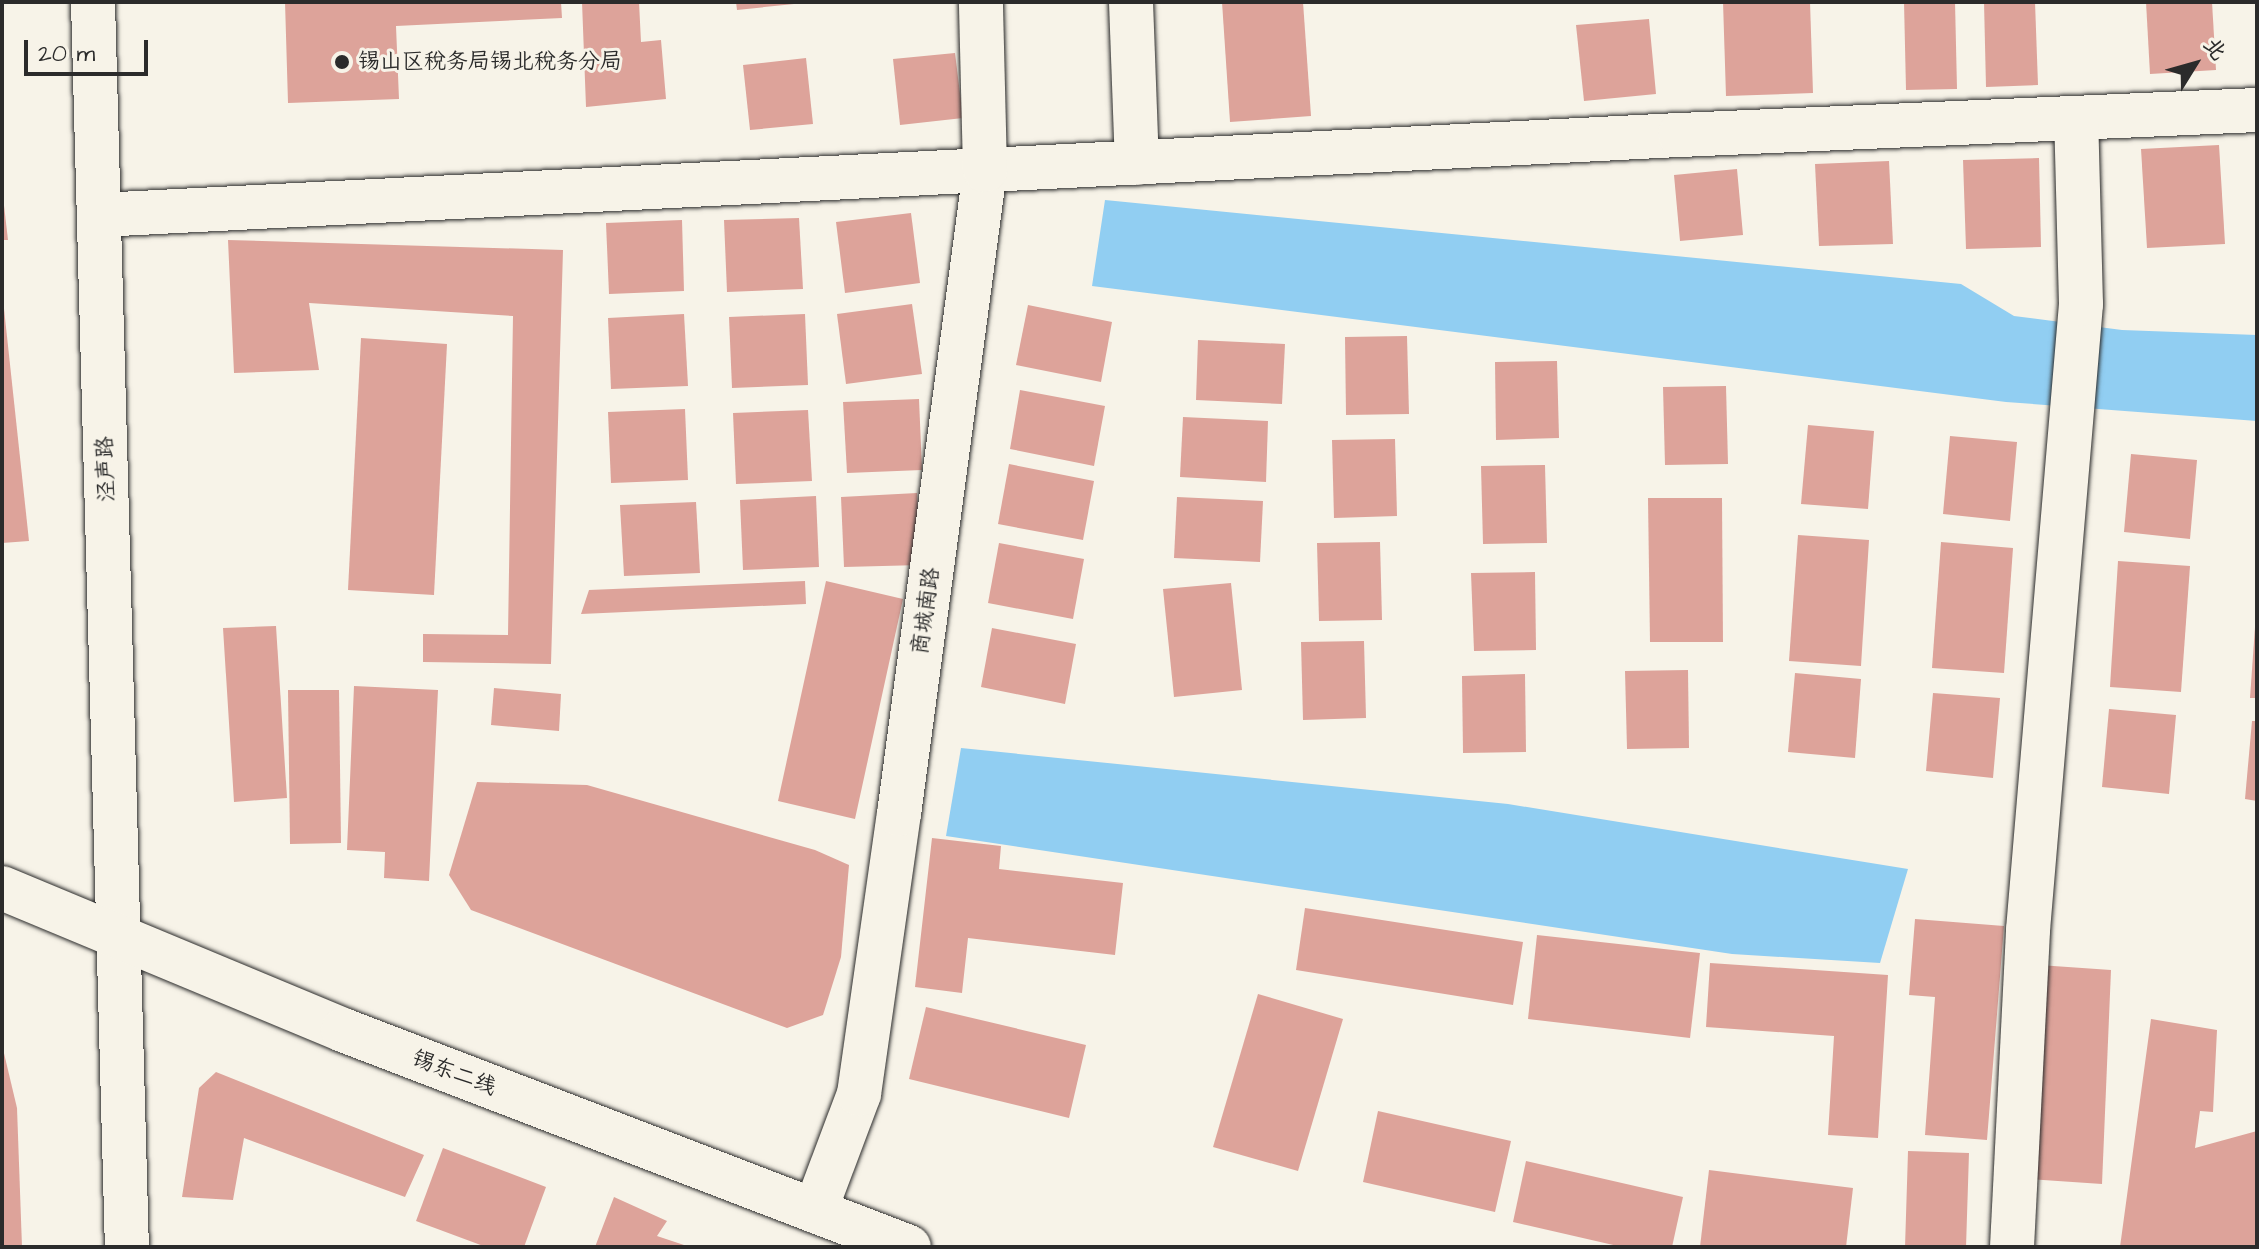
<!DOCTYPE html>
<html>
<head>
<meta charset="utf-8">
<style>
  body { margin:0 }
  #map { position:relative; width:2259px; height:1249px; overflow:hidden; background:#f7f3e8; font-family:"Architects Daughter","LXGW WenKai TC",sans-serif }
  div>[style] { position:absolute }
  .water>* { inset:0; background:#91cef2 }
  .building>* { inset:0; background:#dda39a }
  .roads { filter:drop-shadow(0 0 2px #2b2b2b) drop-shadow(0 0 2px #2b2b2b) }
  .street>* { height:44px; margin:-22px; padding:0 22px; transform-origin:22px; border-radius:22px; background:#f7f3e8 }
  .secondary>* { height:44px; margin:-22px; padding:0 22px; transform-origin:22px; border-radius:22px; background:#f7f3e8 }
  .dots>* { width:22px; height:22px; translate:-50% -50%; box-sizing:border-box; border:4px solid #f7f3e8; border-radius:50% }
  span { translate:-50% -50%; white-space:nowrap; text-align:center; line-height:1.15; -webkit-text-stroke:6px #f7f3e8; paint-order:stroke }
  .poi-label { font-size:22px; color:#2b2b2b }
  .left { translate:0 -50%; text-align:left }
  .street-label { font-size:22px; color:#2b2b2b }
  .frame { position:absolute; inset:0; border:4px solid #2b2b2b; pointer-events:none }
  .north { position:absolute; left:2155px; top:24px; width:80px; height:80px; -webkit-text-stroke:6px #f7f3e8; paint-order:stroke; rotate:53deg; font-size:22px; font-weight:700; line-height:32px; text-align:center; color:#2b2b2b }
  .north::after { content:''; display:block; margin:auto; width:28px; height:36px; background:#2b2b2b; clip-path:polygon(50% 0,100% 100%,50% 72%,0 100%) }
  .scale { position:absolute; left:24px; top:40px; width:124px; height:36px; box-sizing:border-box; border:4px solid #2b2b2b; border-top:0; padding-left:10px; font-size:24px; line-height:28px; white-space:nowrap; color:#2b2b2b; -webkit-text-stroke:6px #f7f3e8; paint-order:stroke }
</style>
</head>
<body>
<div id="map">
  <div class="water">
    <div style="clip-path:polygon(1105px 200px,1961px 284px,2014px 316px,2122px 330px,2257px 335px,2257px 421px,2006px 402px,1092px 286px)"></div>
    <div style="clip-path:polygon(961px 748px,1508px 804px,1908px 869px,1880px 963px,1732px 954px,946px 836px)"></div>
  </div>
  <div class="building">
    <div style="clip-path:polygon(285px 2px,561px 2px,562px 18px,396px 26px,399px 99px,288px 103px)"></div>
    <div style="clip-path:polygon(582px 2px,639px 2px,641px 42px,661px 40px,666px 99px,586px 107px)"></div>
    <div style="clip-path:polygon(736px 2px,794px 2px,794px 4px,737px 10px)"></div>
    <div style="clip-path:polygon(1222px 2px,1303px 2px,1311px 116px,1230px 122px)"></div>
    <div style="clip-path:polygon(1723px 2px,1810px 2px,1813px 93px,1726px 96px)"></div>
    <div style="clip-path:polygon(1904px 2px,1955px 2px,1957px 89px,1906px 90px)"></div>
    <div style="clip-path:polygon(1984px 2px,2035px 2px,2038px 85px,1986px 87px)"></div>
    <div style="clip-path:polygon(2146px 2px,2212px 2px,2216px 70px,2150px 74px)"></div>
    <div style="clip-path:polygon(1649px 19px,1656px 94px,1584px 101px,1576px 25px)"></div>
    <div style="clip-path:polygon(955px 53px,963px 118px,900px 125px,893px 59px)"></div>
    <div style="clip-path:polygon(806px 58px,813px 124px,750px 130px,743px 65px)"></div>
    <div style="clip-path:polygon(2219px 145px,2225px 244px,2147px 248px,2141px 149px)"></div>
    <div style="clip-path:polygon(2039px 158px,2041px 247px,1966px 249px,1963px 160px)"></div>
    <div style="clip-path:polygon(1889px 161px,1893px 244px,1819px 246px,1815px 164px)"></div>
    <div style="clip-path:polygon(1737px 169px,1743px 235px,1680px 241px,1674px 175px)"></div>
    <div style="clip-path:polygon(2px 188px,8px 240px,2px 240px)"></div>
    <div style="clip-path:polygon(911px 213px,920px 283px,845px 293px,836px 222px)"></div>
    <div style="clip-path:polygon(799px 218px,803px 289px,727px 292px,724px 220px)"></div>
    <div style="clip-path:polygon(682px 220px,684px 291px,609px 294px,606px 223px)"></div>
    <div style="clip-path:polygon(228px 240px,563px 250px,551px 664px,423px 662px,423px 634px,508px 635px,513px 316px,309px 303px,319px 370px,234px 373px)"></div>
    <div style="clip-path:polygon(2px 290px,29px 541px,2px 543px)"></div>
    <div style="clip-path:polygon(912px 304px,922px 374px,846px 384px,837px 314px)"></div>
    <div style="clip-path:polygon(1028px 305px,1112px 322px,1101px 382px,1016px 365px)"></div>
    <div style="clip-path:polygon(684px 314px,688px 386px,611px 389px,608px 318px)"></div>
    <div style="clip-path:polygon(805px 314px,808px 385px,732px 388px,729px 317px)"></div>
    <div style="clip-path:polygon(1407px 336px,1409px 414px,1346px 415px,1345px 337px)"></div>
    <div style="clip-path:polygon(361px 338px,447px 344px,434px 595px,348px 590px)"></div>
    <div style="clip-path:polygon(1198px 340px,1285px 344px,1282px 404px,1196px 400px)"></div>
    <div style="clip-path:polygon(1557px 361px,1559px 438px,1496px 440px,1495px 362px)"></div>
    <div style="clip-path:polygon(1726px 386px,1728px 464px,1665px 465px,1663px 387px)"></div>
    <div style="clip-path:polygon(1020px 390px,1105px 406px,1094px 466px,1010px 449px)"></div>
    <div style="clip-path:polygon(919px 399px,922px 470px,847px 473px,843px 402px)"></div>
    <div style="clip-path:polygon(685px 409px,688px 480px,611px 483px,608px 412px)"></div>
    <div style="clip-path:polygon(808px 410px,812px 481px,736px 484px,733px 413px)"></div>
    <div style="clip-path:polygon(1183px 417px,1268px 421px,1266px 482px,1180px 477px)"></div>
    <div style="clip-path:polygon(1808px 425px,1874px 431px,1868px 509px,1801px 504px)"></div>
    <div style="clip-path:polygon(1950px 436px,2017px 442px,2010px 521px,1943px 514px)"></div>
    <div style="clip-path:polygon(1395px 439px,1397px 516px,1334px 518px,1332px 440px)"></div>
    <div style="clip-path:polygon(2131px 454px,2197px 460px,2190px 539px,2124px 532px)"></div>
    <div style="clip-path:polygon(1009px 464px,1094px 481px,1083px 540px,998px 524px)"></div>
    <div style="clip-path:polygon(1545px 465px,1547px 543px,1483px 544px,1481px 466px)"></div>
    <div style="clip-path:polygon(917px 493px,921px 565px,844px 567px,841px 497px)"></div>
    <div style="clip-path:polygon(816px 496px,819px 567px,743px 570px,740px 500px)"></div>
    <div style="clip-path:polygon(1177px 497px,1263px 501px,1260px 562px,1174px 558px)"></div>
    <div style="clip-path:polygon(1648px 498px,1722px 498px,1723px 642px,1650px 642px)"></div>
    <div style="clip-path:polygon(696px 502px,700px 573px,624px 576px,620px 505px)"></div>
    <div style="clip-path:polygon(1798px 535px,1869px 540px,1861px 666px,1789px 661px)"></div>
    <div style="clip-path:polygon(1380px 542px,1382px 620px,1319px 621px,1317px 543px)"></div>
    <div style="clip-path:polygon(1941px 542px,2013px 548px,2004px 673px,1932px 668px)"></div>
    <div style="clip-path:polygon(999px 543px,1084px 559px,1073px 619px,988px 603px)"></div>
    <div style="clip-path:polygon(2118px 561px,2190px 566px,2181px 692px,2110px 687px)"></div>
    <div style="clip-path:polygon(1535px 572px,1536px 650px,1474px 651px,1471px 573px)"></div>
    <div style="clip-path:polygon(805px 581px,806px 604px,581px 614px,589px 590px)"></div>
    <div style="clip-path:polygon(826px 581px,903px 599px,855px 819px,778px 801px)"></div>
    <div style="clip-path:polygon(1231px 583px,1242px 690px,1174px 697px,1163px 589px)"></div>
    <div style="clip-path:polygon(276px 626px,287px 798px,234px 802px,223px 628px)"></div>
    <div style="clip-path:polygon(2255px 627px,2257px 627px,2257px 698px,2250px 698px)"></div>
    <div style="clip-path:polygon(992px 628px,1076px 644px,1065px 704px,981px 687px)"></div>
    <div style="clip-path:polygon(1364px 641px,1366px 718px,1303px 720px,1301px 642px)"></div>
    <div style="clip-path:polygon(1688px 670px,1689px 748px,1627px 749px,1625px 671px)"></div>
    <div style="clip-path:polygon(1795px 673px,1861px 679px,1855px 758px,1788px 752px)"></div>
    <div style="clip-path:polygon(1525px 674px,1526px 752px,1463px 753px,1462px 676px)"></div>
    <div style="clip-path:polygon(354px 686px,438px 690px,429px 881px,384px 878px,385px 852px,347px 850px)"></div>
    <div style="clip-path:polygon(494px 688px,561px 694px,559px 731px,491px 725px)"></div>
    <div style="clip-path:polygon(288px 690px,339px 690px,341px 843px,290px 844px)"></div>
    <div style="clip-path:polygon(1933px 693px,2000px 698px,1993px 778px,1926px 771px)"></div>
    <div style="clip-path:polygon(2109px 709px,2176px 715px,2169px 794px,2102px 787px)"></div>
    <div style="clip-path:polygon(2252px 721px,2257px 721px,2257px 801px,2245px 799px)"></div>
    <div style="clip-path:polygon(477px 782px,587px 785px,815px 850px,849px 865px,841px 957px,823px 1015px,787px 1028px,471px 910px,449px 875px)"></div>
    <div style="clip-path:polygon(932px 838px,1001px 846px,999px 869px,1123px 883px,1115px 955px,968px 938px,962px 993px,915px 987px)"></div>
    <div style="clip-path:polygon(1305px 908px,1523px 942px,1513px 1005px,1296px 970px)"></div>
    <div style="clip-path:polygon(1915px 919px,2004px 926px,1987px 1140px,1925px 1135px,1935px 997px,1909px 995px)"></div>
    <div style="clip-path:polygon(1537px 935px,1700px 953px,1690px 1038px,1528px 1019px)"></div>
    <div style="clip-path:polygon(1710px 963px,1888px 975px,1878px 1138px,1828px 1135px,1834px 1036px,1706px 1027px)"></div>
    <div style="clip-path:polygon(2039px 965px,2111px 970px,2102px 1184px,2028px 1179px)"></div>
    <div style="clip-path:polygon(1258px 994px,1343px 1019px,1298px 1171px,1213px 1147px)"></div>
    <div style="clip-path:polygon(926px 1007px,1086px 1045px,1069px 1118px,909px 1079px)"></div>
    <div style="clip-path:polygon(2151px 1019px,2217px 1030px,2213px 1112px,2200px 1111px,2195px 1148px,2257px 1131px,2257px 1247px,2120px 1247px)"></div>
    <div style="clip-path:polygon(3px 1049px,17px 1108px,22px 1247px,2px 1247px)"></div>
    <div style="clip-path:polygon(216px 1072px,424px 1155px,405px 1197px,244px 1138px,233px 1200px,182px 1197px,199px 1088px)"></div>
    <div style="clip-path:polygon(1378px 1111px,1511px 1141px,1495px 1212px,1363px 1182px)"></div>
    <div style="clip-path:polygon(443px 1148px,546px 1187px,524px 1247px,486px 1247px,416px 1221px)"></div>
    <div style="clip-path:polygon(1908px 1151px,1969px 1153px,1966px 1247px,1905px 1247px)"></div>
    <div style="clip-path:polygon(1526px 1161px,1683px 1197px,1672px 1247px,1622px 1247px,1513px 1222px)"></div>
    <div style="clip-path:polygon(1709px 1170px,1853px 1188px,1846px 1247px,1700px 1247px)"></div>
    <div style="clip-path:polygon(614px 1197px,667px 1221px,657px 1236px,690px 1247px,595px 1247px)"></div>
  </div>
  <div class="roads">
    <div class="street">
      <div style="left:1131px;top:2px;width:161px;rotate:87.9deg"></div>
      <div style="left:99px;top:215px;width:1583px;rotate:-2.9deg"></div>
      <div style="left:1680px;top:135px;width:578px;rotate:-2.48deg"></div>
      <div style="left:815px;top:1211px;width:125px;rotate:-69.4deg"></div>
      <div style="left:859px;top:1094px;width:283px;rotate:-81.9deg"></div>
      <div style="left:899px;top:814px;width:650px;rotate:-82.39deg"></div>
      <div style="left:985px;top:170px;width:168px;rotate:-91.4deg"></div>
      <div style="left:2012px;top:1247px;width:317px;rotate:-87.1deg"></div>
      <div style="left:2028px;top:930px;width:628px;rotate:-85.16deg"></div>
      <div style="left:2081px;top:304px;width:185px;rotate:-91.5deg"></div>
    </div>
    <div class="secondary">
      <div style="left:93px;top:2px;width:1245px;rotate:88.44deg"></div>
      <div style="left:2px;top:888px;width:369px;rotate:22.6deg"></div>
      <div style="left:343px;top:1030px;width:606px;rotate:20.98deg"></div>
    </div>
  </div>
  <div class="dots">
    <div style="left:342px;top:62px;background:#2b2b2b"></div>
  </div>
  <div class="poi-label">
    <span class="left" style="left:358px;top:62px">锡山区税务局锡北税务分局</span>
  </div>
  <div class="street-label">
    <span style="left:106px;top:469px;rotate:-92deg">泾声路</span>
    <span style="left:926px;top:611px;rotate:-82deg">商城南路</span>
    <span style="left:454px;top:1073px;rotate:21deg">锡东二线</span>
  </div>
  <div class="frame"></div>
  <div class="north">北</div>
  <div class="scale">20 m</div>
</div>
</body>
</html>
